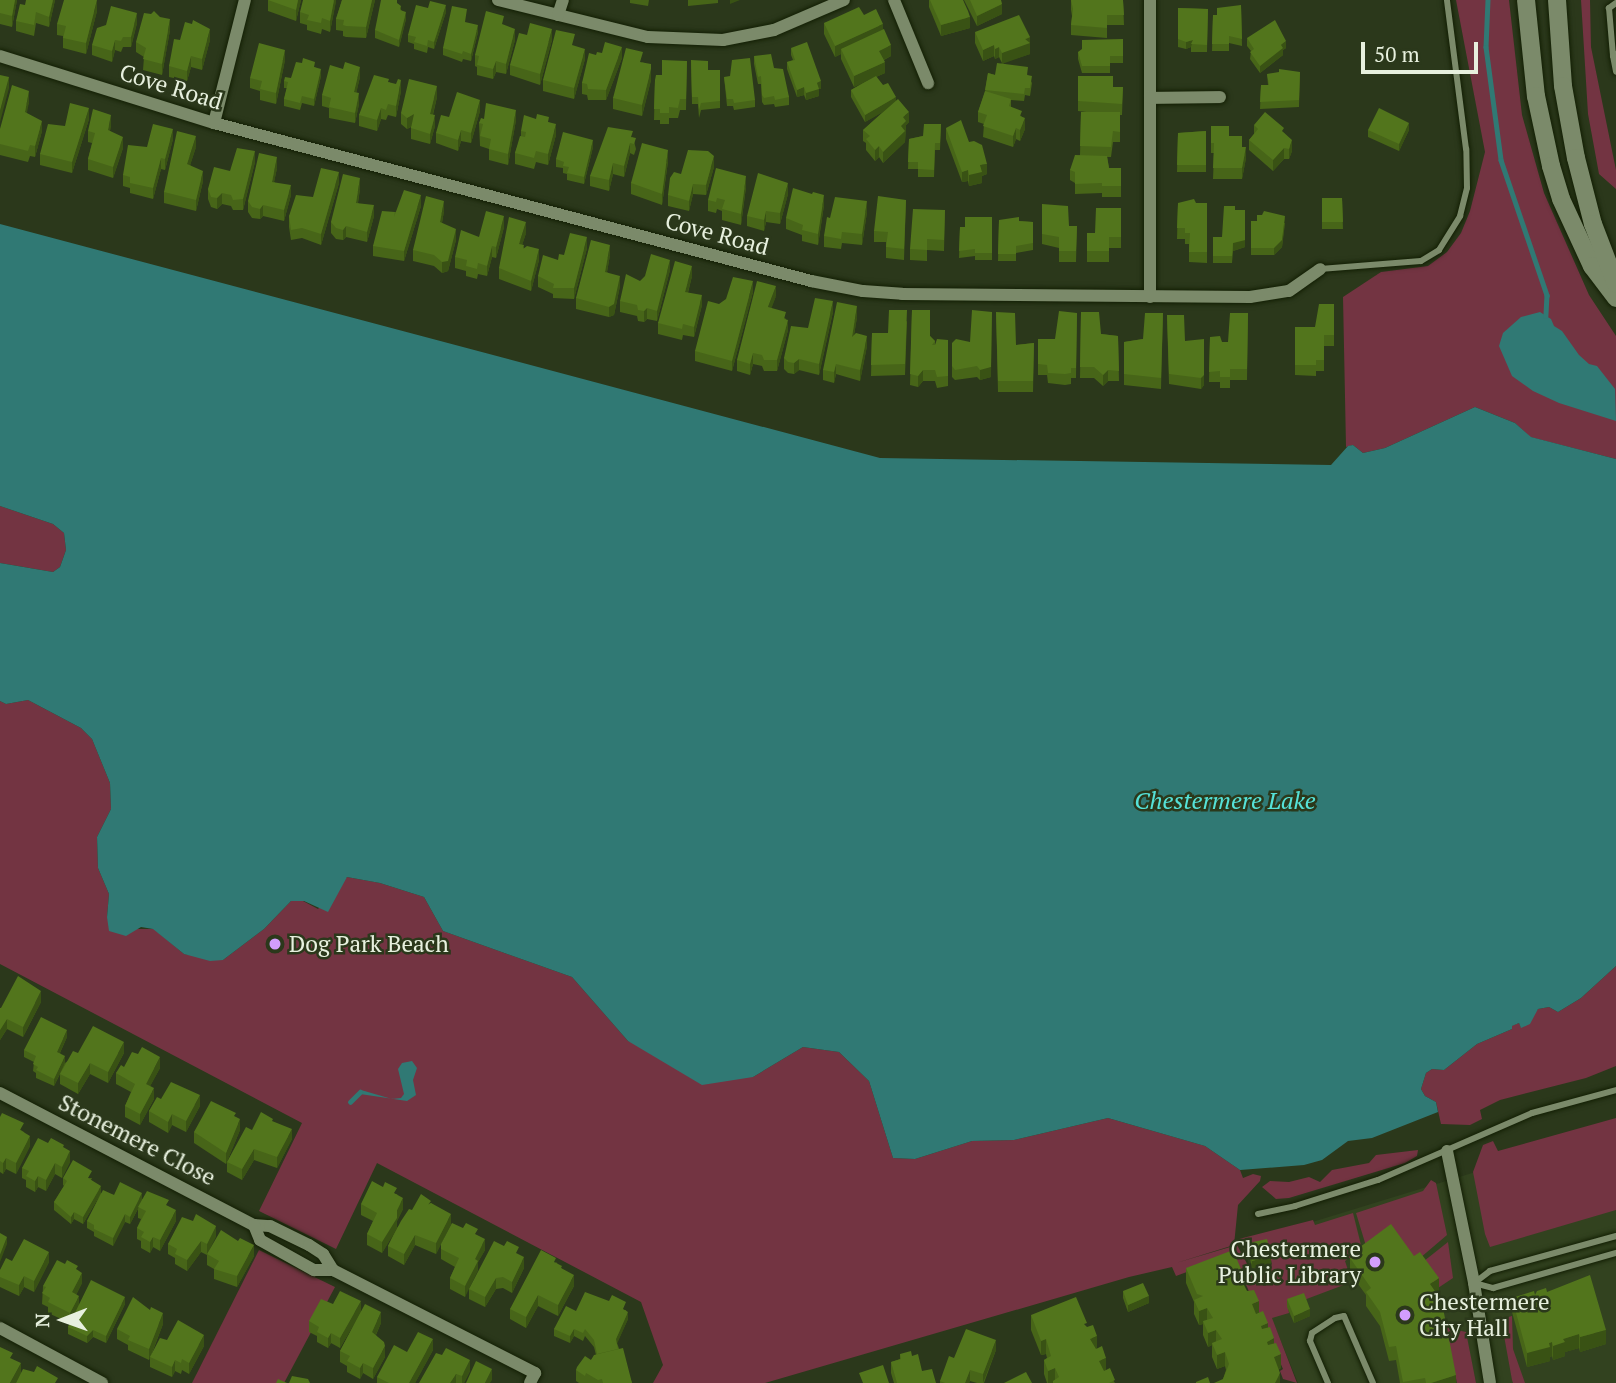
<!DOCTYPE html>
<html>
<head>
<meta charset="utf-8">
<style>
  body { margin:0 }
  #map { position:relative; width:1616px; height:1383px; overflow:hidden; background:#2b381b; font-family:"PT Serif",serif }
  div>[style] { position:absolute }
  .built>* { inset:0; background:#32421f }
  .green>* { inset:0; background:#733442 }
  .water>* { inset:0; background:#307974 }
  .stream>* { height:4.5px; margin:-2.25px; padding:0 2.25px; transform-origin:2.25px; border-radius:2.25px; background:#307974 }
  .roads { filter:drop-shadow(0 0 2px #131f04) drop-shadow(0 0 2px #131f04) }
  .service>* { height:6px; margin:-3px; padding:0 3px; transform-origin:3px; border-radius:3px; background:#7b8a6a }
  .minor>* { height:12px; margin:-6px; padding:0 6px; transform-origin:6px; border-radius:6px; background:#7b8a6a }
  .secondary>* { height:18px; margin:-9px; padding:0 9px; transform-origin:9px; border-radius:9px; background:#7b8a6a }
  .wall>* { inset:0; background:#476518 }
  .shaded-wall>* { inset:0; background:#395214 }
  .building>* { inset:0; background:#52751c }
  .dots>* { width:19px; height:19px; translate:-50% -50%; box-sizing:border-box; border:4px solid #2b381b; border-radius:50% }
  span { translate:-50% -50%; white-space:nowrap; text-align:center; line-height:1.15; -webkit-text-stroke:5px #2b381b; paint-order:stroke }
  .street-label { font-size:23px; color:#e7f0de }
  .poi-label { font-size:23px; color:#e7f0de }
  .left { translate:0 -50%; text-align:left }
  .right { translate:-100% -50%; text-align:right }
  .water-label { font-size:24px; color:#55e2d8; font-style:italic }
  .north { position:absolute; left:28px; top:1285px; width:70px; height:70px; -webkit-text-stroke:5px #2b381b; paint-order:stroke; rotate:269deg; font-size:19px; font-weight:700; line-height:28px; text-align:center; color:#e7f0de }
  .north::after { content:''; display:block; margin:auto; width:24px; height:32px; background:#e7f0de; clip-path:polygon(50% 0,100% 100%,50% 72%,0 100%) }
  .scale { position:absolute; left:1361px; top:42px; width:117px; height:32px; box-sizing:border-box; border:4px solid #e7f0de; border-top:0; padding-left:9px; font-size:21px; line-height:24px; white-space:nowrap; color:#e7f0de; -webkit-text-stroke:5px #2b381b; paint-order:stroke }
</style>
</head>
<body>
<div id="map">
  <div class="built">
    <div style="clip-path:polygon(1616px 1129px,1616px 1383px,1298px 1383px,1241px 1244px)"></div>
  </div>
  <div class="green">
    <div style="clip-path:polygon(1456px 0,1509px 0,1522px 115px,1544px 193px,1589px 295px,1616px 336px,1616px 459px,1530px 437px,1515px 423px,1475px 407px,1385px 448px,1363px 453px,1353px 445px,1346px 447px,1343px 297px,1381px 272px,1428px 266px,1447px 252px,1461px 233px,1470px 211px,1485px 152px)"></div>
    <div style="clip-path:polygon(1581px 0,1590px 0,1591px 47px,1616px 170px,1616px 189px,1599px 174px,1588px 114px)"></div>
    <div style="clip-path:polygon(0 506px,53px 524px,64px 533px,66px 550px,60px 567px,53px 572px,0 563px)"></div>
    <div style="clip-path:polygon(28px 700px,81px 728px,92px 739px,110px 783px,111px 809px,97px 837px,98px 868px,109px 894px,107px 917px,134px 929px,154px 929px,184px 954px,223px 960px,264px 929px,291px 901px,303px 901px,318px 909px,347px 877px,380px 883px,424px 897px,443px 931px,572px 977px,628px 1041px,753px 1077px,803px 1047px,839px 1052px,869px 1081px,893px 1158px,915px 1159px,972px 1141px,1014px 1140px,1108px 1118px,1205px 1146px,1240px 1170px,1243px 1178px,1253px 1174px,1261px 1176px,1260px 1181px,1238px 1205px,1234px 1245px,1176px 1263px,1237px 1245px,1252px 1273px,1269px 1269px,1272px 1264px,1267px 1243px,1245px 1248px,1239px 1239px,1313px 1220px,1315px 1225px,1353px 1213px,1362px 1249px,1345px 1261px,1350px 1276px,1340px 1270px,1340px 1277px,1349px 1283px,1288px 1306px,1289px 1313px,1272px 1318px,1297px 1383px,1283px 1379px,1280px 1371px,1283px 1369px,1233px 1255px,1176px 1276px,1172px 1267px,1129px 1277px,765px 1383px,653px 1383px,663px 1365px,641px 1302px,377px 1163px,336px 1249px,259px 1211px,302px 1123px,0 964px,0 701px,6px 704px)"></div>
    <div style="clip-path:polygon(1616px 966px,1616px 1066px,1586px 1078px,1500px 1100px,1480px 1110px,1482px 1119px,1470px 1125px,1441px 1124px,1436px 1102px,1425px 1096px,1421px 1089px,1426px 1073px,1432px 1069px,1444px 1070px,1477px 1044px,1512px 1029px,1511px 1026px,1519px 1023px,1521px 1027px,1538px 1009px,1549px 1007px,1558px 1012px,1581px 998px)"></div>
    <div style="clip-path:polygon(1616px 1118px,1616px 1210px,1490px 1247px,1485px 1234px,1473px 1172px,1483px 1145px,1493px 1141px,1498px 1151px)"></div>
    <div style="clip-path:polygon(1418px 1150px,1417px 1156px,1405px 1163px,1289px 1198px,1276px 1199px,1262px 1187px,1270px 1181px,1289px 1182px,1309px 1177px,1320px 1182px,1332px 1170px,1369px 1163px,1376px 1155px)"></div>
    <div style="clip-path:polygon(1431px 1180px,1436px 1183px,1447px 1235px,1413px 1264px,1366px 1246px,1356px 1213px,1423px 1191px)"></div>
    <div style="clip-path:polygon(1448px 1242px,1453px 1278px,1438px 1288px,1419px 1265px)"></div>
    <div style="clip-path:polygon(259px 1250px,335px 1287px,284px 1383px,192px 1383px)"></div>
    <div style="clip-path:polygon(1512px 1316px,1513px 1349px,1525px 1383px,1513px 1383px,1512px 1380px,1501px 1319px)"></div>
    <div style="clip-path:polygon(1448px 1322px,1449px 1328px,1466px 1332px,1476px 1383px,1457px 1383px,1445px 1324px)"></div>
  </div>
  <div class="water">
    <div style="clip-path:polygon(0 224px,880px 458px,1331px 465px,1348px 446px,1353px 445px,1363px 453px,1385px 448px,1475px 407px,1515px 423px,1531px 437px,1616px 459px,1616px 966px,1581px 998px,1558px 1012px,1549px 1007px,1538px 1009px,1530px 1024px,1521px 1028px,1519px 1023px,1512px 1026px,1512px 1029px,1477px 1044px,1444px 1070px,1432px 1069px,1426px 1073px,1421px 1089px,1425px 1096px,1436px 1102px,1438px 1112px,1372px 1138px,1348px 1141px,1322px 1160px,1304px 1165px,1240px 1170px,1205px 1146px,1108px 1118px,1014px 1140px,972px 1141px,915px 1159px,893px 1158px,869px 1081px,839px 1052px,803px 1047px,753px 1077px,702px 1085px,628px 1041px,572px 977px,443px 931px,424px 897px,380px 883px,347px 877px,328px 912px,304px 901px,291px 901px,264px 929px,223px 960px,210px 961px,184px 954px,153px 929px,141px 927px,126px 936px,109px 931px,107px 917px,109px 894px,98px 868px,97px 837px,111px 809px,110px 783px,92px 739px,81px 728px,28px 700px,6px 704px,0 701px,0 563px,53px 572px,60px 567px,66px 550px,64px 533px,53px 524px,0 506px)"></div>
    <div style="clip-path:polygon(1540px 312px,1551px 319px,1554px 326px,1562px 331px,1579px 355px,1589px 364px,1597px 366px,1615px 389px,1616px 421px,1559px 403px,1533px 391px,1512px 376px,1499px 346px,1503px 333px,1521px 317px)"></div>
    <div style="clip-path:polygon(412px 1061px,417px 1068px,413px 1080px,416px 1095px,407px 1101px,360px 1094px,361px 1090px,392px 1099px,401px 1098px,404px 1094px,398px 1069px,402px 1063px)"></div>
  </div>
  <div class="stream">
    <div style="left:1488px;top:0;width:47px;rotate:92.4deg"></div>
    <div style="left:1486px;top:47px;width:114px;rotate:82.4deg"></div>
    <div style="left:1501px;top:160px;width:143px;rotate:71.2deg"></div>
    <div style="left:1547px;top:295px;width:21px;rotate:93deg"></div>
    <div style="left:350px;top:1102px;width:14px;rotate:-45deg"></div>
  </div>
  <div class="roads">
    <div class="service">
      <div style="left:1616px;top:3px;width:9px;rotate:144deg"></div>
      <div style="left:1609px;top:8px;width:48px;rotate:85.2deg"></div>
      <div style="left:1613px;top:56px;width:4px;rotate:-34deg"></div>
      <div style="left:1613px;top:56px;width:16px;rotate:79deg"></div>
      <div style="left:1320px;top:269px;width:101px;rotate:-4.5deg"></div>
      <div style="left:1421px;top:261px;width:21px;rotate:-31deg"></div>
      <div style="left:1439px;top:250px;width:40px;rotate:-58deg"></div>
      <div style="left:1460px;top:216px;width:29px;rotate:-76deg"></div>
      <div style="left:1467px;top:188px;width:39px;rotate:-91deg"></div>
      <div style="left:1466px;top:149px;width:150px;rotate:-97.3deg"></div>
      <div style="left:1258px;top:1214px;width:38px;rotate:-12deg"></div>
      <div style="left:1295px;top:1206px;width:87px;rotate:-17.4deg"></div>
      <div style="left:1378px;top:1180px;width:168px;rotate:-23.5deg"></div>
      <div style="left:1532px;top:1113px;width:87px;rotate:-15.3deg"></div>
      <div style="left:1616px;top:1236px;width:131px;rotate:164.5deg"></div>
      <div style="left:1490px;top:1271px;width:20px;rotate:143deg"></div>
      <div style="left:1474px;top:1283px;width:20px;rotate:15deg"></div>
      <div style="left:1493px;top:1288px;width:128px;rotate:-15.9deg"></div>
      <div style="left:1328px;top:1383px;width:46px;rotate:-113.2deg"></div>
      <div style="left:1310px;top:1341px;width:8px;rotate:-76deg"></div>
      <div style="left:1312px;top:1333px;width:27px;rotate:-33deg"></div>
      <div style="left:1335px;top:1318px;width:9px;rotate:-13deg"></div>
      <div style="left:1344px;top:1316px;width:73px;rotate:66.6deg"></div>
    </div>
    <div class="minor">
      <div style="left:498px;top:0;width:154px;rotate:13.9deg"></div>
      <div style="left:648px;top:37px;width:75px;rotate:2.3deg"></div>
      <div style="left:723px;top:40px;width:52px;rotate:-11.1deg"></div>
      <div style="left:774px;top:30px;width:76px;rotate:-23.2deg"></div>
      <div style="left:894px;top:0;width:90px;rotate:67.7deg"></div>
      <div style="left:1150px;top:0;width:297px;rotate:90deg"></div>
      <div style="left:558px;top:15px;width:16px;rotate:-72deg"></div>
      <div style="left:0;top:56px;width:224px;rotate:17.4deg"></div>
      <div style="left:214px;top:123px;width:618px;rotate:14.82deg"></div>
      <div style="left:811px;top:281px;width:53px;rotate:10.9deg"></div>
      <div style="left:863px;top:291px;width:39px;rotate:4deg"></div>
      <div style="left:902px;top:294px;width:348px;rotate:0.5deg"></div>
      <div style="left:1250px;top:297px;width:39px;rotate:-9deg"></div>
      <div style="left:1289px;top:291px;width:38px;rotate:-35deg"></div>
      <div style="left:1150px;top:98px;width:70px;rotate:-0.8deg"></div>
      <div style="left:214px;top:123px;width:127px;rotate:-75.9deg"></div>
      <div style="left:0;top:1093px;width:286px;rotate:27.5deg"></div>
      <div style="left:254px;top:1225px;width:16px;rotate:4deg"></div>
      <div style="left:270px;top:1226px;width:43px;rotate:26deg"></div>
      <div style="left:309px;top:1245px;width:17px;rotate:33deg"></div>
      <div style="left:323px;top:1254px;width:19px;rotate:58deg"></div>
      <div style="left:1447px;top:1151px;width:135px;rotate:78.4deg"></div>
      <div style="left:1474px;top:1283px;width:101px;rotate:80.9deg"></div>
      <div style="left:254px;top:1225px;width:16px;rotate:68deg"></div>
      <div style="left:260px;top:1240px;width:62px;rotate:29.1deg"></div>
      <div style="left:314px;top:1270px;width:19px"></div>
      <div style="left:333px;top:1270px;width:227px;rotate:27deg"></div>
      <div style="left:535px;top:1373px;width:11px;rotate:117deg"></div>
      <div style="left:0;top:1328px;width:116px;rotate:28.3deg"></div>
    </div>
    <div class="secondary">
      <div style="left:1526px;top:0;width:97px;rotate:84.1deg"></div>
      <div style="left:1536px;top:96px;width:72px;rotate:77.9deg"></div>
      <div style="left:1551px;top:166px;width:34px;rotate:73deg"></div>
      <div style="left:1561px;top:199px;width:74px;rotate:65.2deg"></div>
      <div style="left:1592px;top:266px;width:40px;rotate:53deg"></div>
      <div style="left:1557px;top:0;width:86px;rotate:86deg"></div>
      <div style="left:1563px;top:86px;width:73px;rotate:79.8deg"></div>
      <div style="left:1576px;top:158px;width:68px;rotate:75.6deg"></div>
      <div style="left:1593px;top:224px;width:64px;rotate:69deg"></div>
    </div>
  </div>
  <div class="wall">
    <div style="clip-path:polygon(0 0,17px 0,12px 27px,0 24px)"></div>
    <div style="clip-path:polygon(55px 0,49px 27px,36px 23px,34px 36px,16px 31px,16px 21px,25px 5px)"></div>
    <div style="clip-path:polygon(268px 0,301px 0,296px 21px,268px 11px)"></div>
    <div style="clip-path:polygon(336px 0,330px 32px,322px 29px,321px 34px,307px 30px,307px 25px,300px 23px,300px 12px)"></div>
    <div style="clip-path:polygon(342px 0,375px 0,366px 38px,346px 37px,343px 36px,343px 31px,336px 30px,336px 19px)"></div>
    <div style="clip-path:polygon(630px 0,649px 0,648px 6px,630px 3px)"></div>
    <div style="clip-path:polygon(688px 0,718px 0,718px 3px,688px 6px)"></div>
    <div style="clip-path:polygon(929px 0,963px 0,970px 28px,941px 36px,929px 7px)"></div>
    <div style="clip-path:polygon(964px 0,1001px 0,1002px 14px,977px 26px)"></div>
    <div style="clip-path:polygon(1071px 0,1123px 0,1124px 25px,1107px 25px,1107px 38px,1071px 35px,1071px 25px,1072px 16px,1071px 10px)"></div>
    <div style="clip-path:polygon(398px 4px,406px 19px,399px 47px,375px 38px,375px 30px)"></div>
    <div style="clip-path:polygon(1241px 5px,1242px 46px,1229px 43px,1229px 51px,1212px 51px,1213px 15px,1217px 15px)"></div>
    <div style="clip-path:polygon(1178px 8px,1208px 9px,1207px 52px,1191px 52px,1191px 47px,1186px 49px,1178px 47px)"></div>
    <div style="clip-path:polygon(97px 11px,86px 54px,63px 48px,63px 36px,57px 35px,57px 24px)"></div>
    <div style="clip-path:polygon(446px 12px,434px 49px,428px 47px,427px 53px,414px 49px,414px 44px,408px 42px,408px 35px)"></div>
    <div style="clip-path:polygon(864px 15px,883px 29px,891px 56px,884px 60px,885px 73px,876px 77px,896px 101px,909px 122px,906px 125px,905px 142px,883px 163px,879px 157px,875px 161px,866px 150px,866px 143px,863px 141px,863px 130px,884px 111px,865px 122px,851px 97px,851px 90px,866px 81px,854px 87px,841px 59px,841px 54px,835px 57px,824px 34px,824px 23px)"></div>
    <div style="clip-path:polygon(137px 23px,131px 47px,123px 47px,121px 52px,115px 50px,112px 62px,92px 55px,92px 45px)"></div>
    <div style="clip-path:polygon(466px 23px,478px 32px,471px 61px,463px 59px,462px 62px,443px 55px,443px 48px)"></div>
    <div style="clip-path:polygon(504px 25px,515px 40px,506px 74px,496px 72px,493px 79px,477px 75px,477px 67px,475px 66px,475px 55px)"></div>
    <div style="clip-path:polygon(170px 30px,162px 75px,143px 70px,144px 57px,136px 52px,136px 42px)"></div>
    <div style="clip-path:polygon(975px 32px,1030px 37px,1030px 54px,1002px 63px,1028px 75px,1032px 83px,1030px 96px,1025px 95px,1024px 101px,1011px 100px,1011px 107px,1022px 117px,1025px 129px,1020px 141px,1016px 139px,1013px 147px,983px 137px,984px 124px,978px 122px,978px 112px,985px 92px,988px 73px,995px 75px,1002px 63px,999px 57px,995px 59px,994px 56px,983px 61px,975px 43px)"></div>
    <div style="clip-path:polygon(1247px 38px,1286px 48px,1283px 50px,1283px 55px,1260px 73px,1250px 59px,1251px 51px,1247px 46px)"></div>
    <div style="clip-path:polygon(1123px 39px,1123px 63px,1110px 63px,1110px 73px,1082px 73px,1078px 59px,1078px 52px)"></div>
    <div style="clip-path:polygon(180px 40px,210px 40px,202px 70px,191px 67px,187px 81px,169px 77px,169px 66px)"></div>
    <div style="clip-path:polygon(552px 40px,540px 85px,510px 75px,510px 65px)"></div>
    <div style="clip-path:polygon(574px 46px,585px 59px,574px 99px,543px 91px,543px 80px)"></div>
    <div style="clip-path:polygon(791px 48px,821px 89px,819px 89px,819px 96px,806px 100px,804px 95px,797px 97px,787px 69px,787px 62px,793px 60px,791px 55px)"></div>
    <div style="clip-path:polygon(596px 55px,622px 58px,606px 100px,588px 100px,587px 95px,582px 94px,582px 83px)"></div>
    <div style="clip-path:polygon(754px 56px,774px 68px,789px 97px,789px 105px,775px 107px,774px 104px,764px 105px,762px 102px,761px 84px,758px 84px,754px 64px)"></div>
    <div style="clip-path:polygon(285px 60px,276px 104px,260px 100px,260px 91px,250px 88px,250px 78px)"></div>
    <div style="clip-path:polygon(691px 60px,708px 70px,720px 70px,720px 108px,701px 110px,699px 118px,698px 104px,692px 104px)"></div>
    <div style="clip-path:polygon(687px 61px,686px 110px,680px 110px,678px 118px,669px 118px,669px 124px,660px 124px,660px 120px,654px 120px,655px 80px)"></div>
    <div style="clip-path:polygon(643px 62px,651px 80px,642px 116px,613px 109px,613px 98px)"></div>
    <div style="clip-path:polygon(315px 67px,321px 76px,314px 106px,302px 103px,300px 110px,284px 106px,284px 99px,287px 88px,284px 88px,284px 81px)"></div>
    <div style="clip-path:polygon(1300px 72px,1299px 107px,1260px 109px,1261px 85px,1268px 85px,1267px 74px)"></div>
    <div style="clip-path:polygon(1078px 76px,1113px 87px,1123px 87px,1122px 115px,1120px 115px,1120px 142px,1113px 142px,1111px 157px,1107px 157px,1109px 168px,1121px 168px,1121px 197px,1102px 197px,1102px 193px,1075px 194px,1075px 183px,1070px 180px,1070px 170px,1080px 155px,1081px 112px,1086px 112px,1078px 111px)"></div>
    <div style="clip-path:polygon(360px 77px,356px 93px,359px 104px,355px 123px,329px 118px,329px 108px,322px 106px,322px 95px)"></div>
    <div style="clip-path:polygon(724px 77px,755px 100px,755px 107px,734px 110px,733px 106px,727px 106px)"></div>
    <div style="clip-path:polygon(389px 82px,401px 91px,396px 117px,388px 115px,386px 120px,381px 119px,377px 131px,359px 126px,359px 115px)"></div>
    <div style="clip-path:polygon(437px 97px,433px 115px,435px 126px,430px 144px,411px 139px,411px 127px,407px 129px,401px 124px,401px 113px)"></div>
    <div style="clip-path:polygon(29px 102px,26px 113px,42px 131px,35px 157px,30px 156px,28px 162px,0 155px,0 129px)"></div>
    <div style="clip-path:polygon(480px 111px,471px 143px,461px 141px,458px 151px,436px 143px,436px 133px,449px 117px)"></div>
    <div style="clip-path:polygon(89px 119px,72px 173px,40px 165px,40px 154px,65px 126px)"></div>
    <div style="clip-path:polygon(484px 119px,516px 120px,508px 165px,489px 160px,489px 149px,480px 146px,479px 123px)"></div>
    <div style="clip-path:polygon(549px 122px,556px 135px,548px 165px,536px 162px,534px 169px,515px 164px,515px 153px,521px 136px,521px 131px)"></div>
    <div style="clip-path:polygon(941px 124px,940px 150px,935px 150px,934px 177px,918px 177px,918px 169px,908px 169px,909px 139px,923px 136px)"></div>
    <div style="clip-path:polygon(111px 125px,110px 131px,123px 148px,113px 178px,88px 170px,88px 159px,92px 143px,88px 142px,88px 131px)"></div>
    <div style="clip-path:polygon(1254px 125px,1284px 133px,1292px 151px,1289px 159px,1284px 159px,1273px 171px,1249px 150px,1249px 140px,1254px 134px)"></div>
    <div style="clip-path:polygon(1211px 126px,1229px 136px,1242px 147px,1246px 158px,1242px 179px,1213px 179px,1214px 153px,1211px 153px)"></div>
    <div style="clip-path:polygon(946px 128px,969px 142px,987px 174px,982px 176px,982px 183px,969px 186px,968px 181px,962px 182px,946px 139px)"></div>
    <div style="clip-path:polygon(1368px 130px,1409px 130px,1399px 151px,1368px 137px)"></div>
    <div style="clip-path:polygon(1206px 131px,1206px 172px,1177px 172px,1178px 133px)"></div>
    <div style="clip-path:polygon(633px 137px,636px 149px,634px 155px,630px 153px,624px 177px,613px 174px,609px 191px,590px 186px,590px 176px)"></div>
    <div style="clip-path:polygon(173px 139px,165px 170px,161px 169px,153px 199px,130px 193px,130px 188px,123px 186px,123px 175px,147px 147px)"></div>
    <div style="clip-path:polygon(196px 147px,190px 165px,203px 181px,196px 211px,164px 203px,164px 192px)"></div>
    <div style="clip-path:polygon(593px 147px,584px 184px,567px 180px,567px 174px,563px 173px,563px 168px,556px 167px,556px 159px)"></div>
    <div style="clip-path:polygon(668px 161px,662px 205px,631px 194px,631px 183px)"></div>
    <div style="clip-path:polygon(255px 162px,243px 210px,233px 210px,231px 206px,222px 204px,217px 209px,211px 207px,208px 199px,208px 189px,230px 171px)"></div>
    <div style="clip-path:polygon(714px 167px,706px 195px,693px 194px,689px 211px,668px 206px,668px 195px,681px 174px)"></div>
    <div style="clip-path:polygon(277px 168px,274px 182px,291px 195px,284px 221px,263px 216px,260px 219px,252px 218px,248px 212px,248px 201px)"></div>
    <div style="clip-path:polygon(339px 183px,321px 245px,302px 238px,291px 240px,289px 227px,289px 216px,313px 197px)"></div>
    <div style="clip-path:polygon(746px 187px,741px 225px,722px 220px,722px 211px,717px 209px,716px 213px,708px 211px,708px 200px)"></div>
    <div style="clip-path:polygon(360px 189px,358px 203px,374px 216px,367px 242px,346px 237px,343px 240px,336px 239px,331px 233px,331px 222px)"></div>
    <div style="clip-path:polygon(788px 194px,780px 224px,766px 222px,764px 231px,747px 226px,747px 216px)"></div>
    <div style="clip-path:polygon(1322px 198px,1342px 198px,1343px 229px,1322px 229px)"></div>
    <div style="clip-path:polygon(906px 200px,904px 260px,886px 258px,886px 242px,874px 242px,874px 231px)"></div>
    <div style="clip-path:polygon(1178px 203px,1207px 203px,1207px 263px,1189px 262px,1189px 244px,1185px 244px,1185px 239px,1177px 239px)"></div>
    <div style="clip-path:polygon(1042px 204px,1069px 226px,1077px 226px,1076px 262px,1059px 262px,1059px 248px,1042px 244px)"></div>
    <div style="clip-path:polygon(824px 205px,818px 245px,802px 241px,802px 235px,786px 229px,786px 218px)"></div>
    <div style="clip-path:polygon(421px 206px,404px 261px,373px 256px,373px 246px,395px 212px)"></div>
    <div style="clip-path:polygon(1121px 208px,1121px 248px,1109px 248px,1109px 262px,1087px 262px,1087px 233px,1095px 233px)"></div>
    <div style="clip-path:polygon(945px 210px,944px 251px,927px 250px,927px 261px,910px 260px,910px 249px)"></div>
    <div style="clip-path:polygon(1235px 210px,1245px 210px,1245px 247px,1233px 251px,1232px 263px,1213px 263px,1213px 237px,1222px 237px)"></div>
    <div style="clip-path:polygon(444px 211px,442px 223px,456px 240px,448px 271px,442px 273px,434px 266px,413px 261px,413px 250px)"></div>
    <div style="clip-path:polygon(867px 212px,862px 245px,842px 243px,841px 249px,824px 247px,824px 236px,830px 218px)"></div>
    <div style="clip-path:polygon(992px 217px,992px 260px,975px 260px,975px 256px,959px 258px,960px 227px,965px 227px)"></div>
    <div style="clip-path:polygon(999px 220px,1033px 222px,1033px 250px,1016px 253px,1016px 261px,998px 261px)"></div>
    <div style="clip-path:polygon(1251px 221px,1285px 223px,1282px 247px,1274px 255px,1251px 255px)"></div>
    <div style="clip-path:polygon(504px 227px,496px 258px,492px 257px,487px 276px,478px 274px,477px 279px,466px 276px,466px 271px,455px 268px,455px 257px,479px 237px)"></div>
    <div style="clip-path:polygon(526px 233px,522px 245px,524px 248px,539px 260px,531px 291px,499px 279px,499px 268px)"></div>
    <div style="clip-path:polygon(587px 248px,574px 299px,553px 298px,553px 294px,538px 287px,538px 276px,558px 260px,564px 255px)"></div>
    <div style="clip-path:polygon(610px 255px,607px 272px,620px 286px,614px 315px,609px 317px,576px 309px,576px 298px)"></div>
    <div style="clip-path:polygon(670px 270px,657px 321px,647px 319px,644px 322px,638px 321px,637px 316px,620px 312px,620px 301px,640px 281px)"></div>
    <div style="clip-path:polygon(692px 276px,688px 293px,702px 305px,694px 337px,683px 335px,682px 340px,658px 334px,658px 323px)"></div>
    <div style="clip-path:polygon(753px 292px,732px 371px,695px 361px,695px 351px)"></div>
    <div style="clip-path:polygon(776px 296px,771px 308px,786px 319px,788px 330px,777px 371px,764px 371px,762px 366px,753px 364px,750px 375px,737px 371px,737px 360px)"></div>
    <div style="clip-path:polygon(1334px 304px,1334px 346px,1324px 346px,1324px 371px,1316px 371px,1316px 376px,1295px 375px,1295px 327px,1315px 327px)"></div>
    <div style="clip-path:polygon(912px 310px,930px 336px,935px 341px,935px 345px,948px 340px,948px 386px,937px 388px,935px 381px,923px 381px,918px 387px,910px 385px)"></div>
    <div style="clip-path:polygon(833px 312px,819px 375px,799px 370px,794px 374px,788px 373px,784px 369px,784px 358px,808px 328px)"></div>
    <div style="clip-path:polygon(996px 312px,1016px 345px,1034px 343px,1033px 392px,998px 392px)"></div>
    <div style="clip-path:polygon(1081px 312px,1101px 334px,1118px 336px,1119px 381px,1108px 381px,1103px 386px,1094px 378px,1080px 378px)"></div>
    <div style="clip-path:polygon(1077px 313px,1076px 378px,1071px 378px,1071px 384px,1065px 385px,1048px 383px,1047px 375px,1038px 375px,1038px 339px,1055px 339px)"></div>
    <div style="clip-path:polygon(1163px 313px,1161px 389px,1124px 385px,1124px 342px,1143px 339px)"></div>
    <div style="clip-path:polygon(1248px 313px,1247px 380px,1230px 380px,1230px 388px,1220px 388px,1220px 382px,1209px 382px,1210px 337px,1222px 342px,1228px 342px)"></div>
    <div style="clip-path:polygon(1167px 315px,1185px 341px,1204px 385px,1201px 389px,1169px 384px)"></div>
    <div style="clip-path:polygon(857px 317px,854px 335px,867px 346px,860px 381px,836px 374px,834px 383px,823px 380px,823px 370px)"></div>
    <div style="clip-path:polygon(907px 321px,905px 375px,871px 376px,872px 333px,888px 333px)"></div>
    <div style="clip-path:polygon(952px 343px,991px 377px,980px 380px,977px 377px,955px 380px,952px 377px)"></div>
    <div style="clip-path:polygon(41px 1002px,23px 1037px,7px 1029px,0 1040px,0 1008px)"></div>
    <div style="clip-path:polygon(67px 1037px,60px 1053px,65px 1063px,78px 1053px,124px 1053px,108px 1083px,90px 1074px,78px 1094px,60px 1084px,60px 1074px,54px 1086px,36px 1078px,36px 1073px,33px 1071px,34px 1062px,24px 1057px,24px 1050px)"></div>
    <div style="clip-path:polygon(124px 1067px,160px 1068px,150px 1086px,154px 1099px,140px 1125px,125px 1117px,125px 1106px,131px 1092px,116px 1084px,116px 1073px)"></div>
    <div style="clip-path:polygon(161px 1099px,200px 1106px,186px 1132px,172px 1125px,168px 1133px,149px 1122px,149px 1111px)"></div>
    <div style="clip-path:polygon(0 1117px,24px 1132px,30px 1146px,16px 1174px,6px 1169px,3px 1174px,0 1172px)"></div>
    <div style="clip-path:polygon(236px 1117px,240px 1130px,226px 1164px,194px 1143px,194px 1132px)"></div>
    <div style="clip-path:polygon(273px 1122px,292px 1139px,277px 1168px,254px 1160px,242px 1180px,227px 1172px,227px 1162px)"></div>
    <div style="clip-path:polygon(48px 1143px,64px 1148px,70px 1162px,62px 1178px,55px 1174px,46px 1191px,38px 1187px,35px 1192px,26px 1187px,26px 1180px,22px 1178px,22px 1168px)"></div>
    <div style="clip-path:polygon(63px 1178px,92px 1178px,91px 1180px,101px 1193px,142px 1199px,169px 1207px,176px 1221px,160px 1251px,153px 1247px,150px 1253px,141px 1248px,141px 1241px,137px 1239px,137px 1228px,141px 1219px,138px 1218px,138px 1209px,130px 1224px,125px 1222px,113px 1246px,94px 1236px,94px 1232px,87px 1228px,87px 1221px,100px 1195px,83px 1224px,74px 1219px,71px 1224px,54px 1210px,54px 1202px,64px 1186px,63px 1185px)"></div>
    <div style="clip-path:polygon(397px 1194px,403px 1209px,397px 1221px,397px 1228px,412px 1210px,431px 1203px,451px 1224px,436px 1254px,415px 1245px,404px 1265px,388px 1256px,388px 1246px,395px 1231px,382px 1253px,367px 1245px,367px 1234px,373px 1221px,361px 1215px,361px 1204px)"></div>
    <div style="clip-path:polygon(193px 1221px,216px 1226px,207px 1255px,201px 1252px,187px 1271px,175px 1264px,175px 1258px,168px 1254px,168px 1244px)"></div>
    <div style="clip-path:polygon(478px 1236px,485px 1250px,478px 1262px,465px 1297px,450px 1289px,450px 1278px,455px 1267px,441px 1259px,441px 1244px)"></div>
    <div style="clip-path:polygon(1248px 1243px,1271px 1263px,1252px 1268px,1248px 1250px)"></div>
    <div style="clip-path:polygon(1360px 1247px,1439px 1292px,1437px 1294px,1456px 1383px,1400px 1383px,1396px 1360px,1389px 1361px,1380px 1326px,1366px 1306px,1366px 1295px,1350px 1273px,1350px 1258px,1360px 1251px)"></div>
    <div style="clip-path:polygon(207px 1254px,254px 1256px,237px 1287px,214px 1279px,214px 1269px,207px 1265px)"></div>
    <div style="clip-path:polygon(519px 1255px,524px 1268px,512px 1293px,503px 1288px,496px 1289px,485px 1307px,469px 1299px,469px 1289px)"></div>
    <div style="clip-path:polygon(12px 1261px,49px 1262px,34px 1292px,24px 1287px,19px 1296px,0 1287px,0 1270px)"></div>
    <div style="clip-path:polygon(556px 1262px,562px 1269px,574px 1286px,558px 1316px,538px 1306px,526px 1328px,510px 1319px,510px 1309px)"></div>
    <div style="clip-path:polygon(1186px 1268px,1246px 1290px,1268px 1328px,1274px 1344px,1281px 1368px,1278px 1370px,1280px 1383px,1223px 1379px,1226px 1370px,1225px 1366px,1217px 1369px,1212px 1357px,1212px 1345px,1208px 1347px,1203px 1335px,1203px 1324px,1199px 1325px,1194px 1314px,1194px 1302px,1186px 1283px)"></div>
    <div style="clip-path:polygon(78px 1270px,82px 1283px,76px 1295px,79px 1305px,125px 1304px,106px 1343px,93px 1337px,87px 1343px,68px 1334px,68px 1327px,70px 1323px,48px 1313px,48px 1307px,42px 1304px,43px 1286px)"></div>
    <div style="clip-path:polygon(1123px 1291px,1149px 1303px,1128px 1312px,1123px 1298px)"></div>
    <div style="clip-path:polygon(1547px 1292px,1606px 1344px,1580px 1352px,1579px 1348px,1565px 1352px,1565px 1356px,1553px 1360px,1552px 1356px,1550px 1357px,1550px 1361px,1527px 1367px,1512px 1312px,1512px 1298px,1535px 1295px)"></div>
    <div style="clip-path:polygon(1287px 1299px,1310px 1316px,1294px 1323px,1287px 1307px)"></div>
    <div style="clip-path:polygon(626px 1310px,628px 1319px,617px 1343px,632px 1383px,579px 1383px,576px 1381px,576px 1370px,591px 1360px,596px 1355px,594px 1347px,585px 1336px,583px 1341px,574px 1336px,570px 1343px,554px 1336px,554px 1329px,576px 1311px)"></div>
    <div style="clip-path:polygon(361px 1311px,381px 1323px,376px 1335px,385px 1357px,373px 1379px,363px 1373px,360px 1379px,347px 1372px,347px 1366px,340px 1362px,340px 1351px,358px 1317px,340px 1348px,331px 1343px,328px 1348px,317px 1342px,317px 1336px,309px 1332px,309px 1321px)"></div>
    <div style="clip-path:polygon(1031px 1315px,1087px 1327px,1106px 1370px,1115px 1383px,1047px 1383px,1044px 1374px,1044px 1360px,1047px 1358px,1046px 1354px,1041px 1355px,1031px 1330px)"></div>
    <div style="clip-path:polygon(163px 1324px,151px 1356px,167px 1340px,204px 1346px,189px 1374px,182px 1370px,181px 1374px,175px 1371px,172px 1377px,150px 1367px,150px 1357px,149px 1360px,128px 1350px,128px 1345px,117px 1339px,117px 1329px)"></div>
    <div style="clip-path:polygon(433px 1350px,415px 1383px,377px 1383px,377px 1377px,407px 1352px)"></div>
    <div style="clip-path:polygon(996px 1350px,984px 1383px,977px 1383px,970px 1381px,969px 1383px,940px 1383px,940px 1381px,954px 1358px)"></div>
    <div style="clip-path:polygon(900px 1354px,912px 1356px,922px 1371px,936px 1383px,894px 1383px,891px 1373px,891px 1362px,900px 1359px)"></div>
    <div style="clip-path:polygon(470px 1371px,464px 1383px,419px 1383px)"></div>
  </div>
  <div class="shaded-wall">
    <div style="clip-path:polygon(15px 0,17px 0,12px 27px,12px 16px)"></div>
    <div style="clip-path:polygon(53px 0,55px 0,49px 27px,49px 17px)"></div>
    <div style="clip-path:polygon(97px 0,97px 11px,86px 54px,86px 43px)"></div>
    <div style="clip-path:polygon(298px 0,301px 0,296px 21px,296px 10px)"></div>
    <div style="clip-path:polygon(334px 0,336px 0,336px 2px,330px 32px,330px 21px)"></div>
    <div style="clip-path:polygon(372px 0,375px 0,366px 38px,366px 27px)"></div>
    <div style="clip-path:polygon(730px 0,740px 0,730px 4px)"></div>
    <div style="clip-path:polygon(1002px 4px,1002px 14px,977px 26px,977px 16px)"></div>
    <div style="clip-path:polygon(446px 5px,446px 12px,434px 49px,434px 42px)"></div>
    <div style="clip-path:polygon(406px 12px,406px 19px,399px 47px,399px 40px)"></div>
    <div style="clip-path:polygon(137px 13px,137px 23px,131px 47px,131px 37px)"></div>
    <div style="clip-path:polygon(970px 17px,970px 28px,941px 36px,941px 25px)"></div>
    <div style="clip-path:polygon(170px 19px,170px 30px,162px 75px,162px 64px)"></div>
    <div style="clip-path:polygon(883px 24px,883px 35px,841px 49px,841px 54px,835px 57px,835px 46px)"></div>
    <div style="clip-path:polygon(478px 25px,478px 32px,471px 61px,471px 54px)"></div>
    <div style="clip-path:polygon(210px 29px,210px 40px,202px 70px,202px 59px)"></div>
    <div style="clip-path:polygon(515px 29px,515px 40px,506px 74px,506px 64px)"></div>
    <div style="clip-path:polygon(552px 29px,552px 40px,540px 85px,540px 74px)"></div>
    <div style="clip-path:polygon(1030px 37px,1030px 54px,1002px 64px,1002px 53px)"></div>
    <div style="clip-path:polygon(115px 40px,115px 50px,112px 62px,112px 51px)"></div>
    <div style="clip-path:polygon(1193px 40px,1191px 47px,1186px 49px,1186px 42px)"></div>
    <div style="clip-path:polygon(1286px 41px,1286px 48px,1283px 50px,1283px 55px,1260px 73px,1260px 66px,1281px 45px)"></div>
    <div style="clip-path:polygon(891px 45px,891px 56px,879px 62px,879px 51px)"></div>
    <div style="clip-path:polygon(994px 45px,994px 56px,983px 61px,983px 50px)"></div>
    <div style="clip-path:polygon(622px 47px,622px 58px,606px 100px,606px 90px)"></div>
    <div style="clip-path:polygon(999px 47px,999px 57px,995px 59px,995px 49px)"></div>
    <div style="clip-path:polygon(585px 49px,585px 59px,574px 99px,574px 88px)"></div>
    <div style="clip-path:polygon(285px 50px,285px 60px,276px 104px,276px 93px)"></div>
    <div style="clip-path:polygon(191px 56px,191px 67px,187px 81px,187px 71px)"></div>
    <div style="clip-path:polygon(496px 61px,496px 72px,493px 79px,493px 69px)"></div>
    <div style="clip-path:polygon(885px 62px,885px 73px,854px 87px,854px 76px)"></div>
    <div style="clip-path:polygon(360px 67px,360px 77px,354px 103px,354px 92px)"></div>
    <div style="clip-path:polygon(321px 69px,321px 76px,314px 106px,314px 99px)"></div>
    <div style="clip-path:polygon(651px 69px,651px 80px,642px 116px,642px 105px)"></div>
    <div style="clip-path:polygon(9px 77px,9px 88px,0 122px,0 111px)"></div>
    <div style="clip-path:polygon(401px 80px,401px 91px,396px 117px,396px 106px)"></div>
    <div style="clip-path:polygon(821px 81px,821px 89px,819px 89px,819px 96px,806px 100px,806px 93px,817px 83px)"></div>
    <div style="clip-path:polygon(437px 86px,437px 97px,430px 125px,430px 114px)"></div>
    <div style="clip-path:polygon(804px 87px,804px 95px,797px 97px,797px 90px)"></div>
    <div style="clip-path:polygon(29px 91px,29px 102px,25px 123px,25px 112px)"></div>
    <div style="clip-path:polygon(359px 93px,359px 104px,355px 123px,355px 113px)"></div>
    <div style="clip-path:polygon(896px 97px,896px 105px,865px 122px,865px 115px)"></div>
    <div style="clip-path:polygon(480px 100px,480px 111px,471px 143px,471px 133px)"></div>
    <div style="clip-path:polygon(89px 108px,89px 119px,72px 173px,72px 162px)"></div>
    <div style="clip-path:polygon(381px 108px,381px 119px,377px 131px,377px 120px)"></div>
    <div style="clip-path:polygon(516px 110px,516px 120px,508px 165px,508px 154px)"></div>
    <div style="clip-path:polygon(909px 112px,909px 122px,906px 125px,905px 142px,883px 163px,883px 152px,901px 126px,903px 117px)"></div>
    <div style="clip-path:polygon(414px 114px,414px 125px,407px 129px,407px 118px)"></div>
    <div style="clip-path:polygon(111px 115px,111px 125px,108px 141px,108px 130px)"></div>
    <div style="clip-path:polygon(435px 115px,435px 126px,430px 144px,430px 134px)"></div>
    <div style="clip-path:polygon(1025px 118px,1025px 129px,1020px 141px,1020px 130px)"></div>
    <div style="clip-path:polygon(42px 121px,42px 131px,35px 157px,35px 146px)"></div>
    <div style="clip-path:polygon(1409px 123px,1409px 130px,1399px 151px,1399px 144px)"></div>
    <div style="clip-path:polygon(556px 124px,556px 135px,548px 165px,548px 154px)"></div>
    <div style="clip-path:polygon(1016px 128px,1016px 139px,1013px 147px,1013px 136px)"></div>
    <div style="clip-path:polygon(173px 129px,173px 139px,165px 170px,165px 159px)"></div>
    <div style="clip-path:polygon(461px 130px,461px 141px,458px 151px,458px 140px)"></div>
    <div style="clip-path:polygon(196px 136px,196px 147px,187px 175px,187px 164px)"></div>
    <div style="clip-path:polygon(123px 137px,123px 148px,113px 178px,113px 167px)"></div>
    <div style="clip-path:polygon(593px 140px,593px 147px,584px 184px,584px 177px)"></div>
    <div style="clip-path:polygon(1292px 140px,1292px 151px,1289px 159px,1289px 149px)"></div>
    <div style="clip-path:polygon(630px 143px,630px 153px,624px 177px,624px 166px)"></div>
    <div style="clip-path:polygon(879px 146px,879px 157px,875px 161px,875px 150px)"></div>
    <div style="clip-path:polygon(1246px 147px,1246px 158px,1242px 179px,1242px 168px)"></div>
    <div style="clip-path:polygon(1284px 148px,1284px 159px,1273px 171px,1273px 160px)"></div>
    <div style="clip-path:polygon(668px 150px,668px 161px,662px 205px,662px 194px)"></div>
    <div style="clip-path:polygon(255px 151px,255px 162px,243px 210px,243px 199px)"></div>
    <div style="clip-path:polygon(714px 156px,714px 167px,706px 195px,706px 185px)"></div>
    <div style="clip-path:polygon(277px 157px,277px 168px,272px 192px,272px 182px)"></div>
    <div style="clip-path:polygon(161px 158px,161px 169px,153px 199px,153px 188px)"></div>
    <div style="clip-path:polygon(613px 163px,613px 174px,609px 191px,609px 180px)"></div>
    <div style="clip-path:polygon(987px 164px,987px 174px,982px 176px,982px 183px,969px 186px,969px 175px,980px 165px)"></div>
    <div style="clip-path:polygon(968px 170px,968px 181px,962px 182px,962px 172px)"></div>
    <div style="clip-path:polygon(203px 171px,203px 181px,196px 211px,196px 200px)"></div>
    <div style="clip-path:polygon(339px 172px,339px 183px,321px 245px,321px 234px)"></div>
    <div style="clip-path:polygon(746px 176px,746px 187px,741px 225px,741px 214px)"></div>
    <div style="clip-path:polygon(360px 178px,360px 189px,356px 213px,356px 203px)"></div>
    <div style="clip-path:polygon(788px 183px,788px 194px,780px 224px,780px 213px)"></div>
    <div style="clip-path:polygon(693px 184px,693px 194px,689px 211px,689px 201px)"></div>
    <div style="clip-path:polygon(291px 185px,291px 195px,284px 221px,284px 210px)"></div>
    <div style="clip-path:polygon(222px 193px,222px 204px,217px 209px,217px 198px)"></div>
    <div style="clip-path:polygon(421px 195px,421px 206px,404px 261px,404px 251px)"></div>
    <div style="clip-path:polygon(824px 195px,824px 205px,818px 245px,818px 234px)"></div>
    <div style="clip-path:polygon(444px 201px,444px 211px,440px 233px,440px 222px)"></div>
    <div style="clip-path:polygon(867px 201px,867px 212px,862px 245px,862px 234px)"></div>
    <div style="clip-path:polygon(263px 205px,263px 216px,260px 219px,260px 209px)"></div>
    <div style="clip-path:polygon(374px 205px,374px 216px,367px 242px,367px 232px)"></div>
    <div style="clip-path:polygon(766px 211px,766px 222px,764px 231px,764px 220px)"></div>
    <div style="clip-path:polygon(504px 216px,504px 227px,496px 258px,496px 247px)"></div>
    <div style="clip-path:polygon(1285px 216px,1282px 247px,1274px 255px,1274px 248px)"></div>
    <div style="clip-path:polygon(526px 222px,526px 233px,519px 255px,519px 244px)"></div>
    <div style="clip-path:polygon(346px 226px,346px 237px,343px 240px,343px 230px)"></div>
    <div style="clip-path:polygon(456px 229px,456px 240px,448px 271px,442px 273px,442px 262px)"></div>
    <div style="clip-path:polygon(587px 237px,587px 248px,574px 299px,574px 288px)"></div>
    <div style="clip-path:polygon(1245px 240px,1245px 247px,1233px 251px,1233px 243px)"></div>
    <div style="clip-path:polygon(610px 245px,610px 255px,605px 283px,605px 272px)"></div>
    <div style="clip-path:polygon(492px 246px,492px 257px,487px 276px,487px 266px)"></div>
    <div style="clip-path:polygon(539px 249px,539px 260px,531px 291px,531px 281px)"></div>
    <div style="clip-path:polygon(670px 260px,670px 270px,657px 321px,657px 311px)"></div>
    <div style="clip-path:polygon(692px 266px,692px 276px,685px 303px,685px 292px)"></div>
    <div style="clip-path:polygon(620px 276px,620px 286px,614px 315px,609px 317px,609px 307px)"></div>
    <div style="clip-path:polygon(753px 281px,753px 292px,732px 371px,732px 361px)"></div>
    <div style="clip-path:polygon(776px 286px,776px 296px,768px 318px,768px 307px)"></div>
    <div style="clip-path:polygon(702px 295px,702px 305px,694px 337px,694px 327px)"></div>
    <div style="clip-path:polygon(833px 301px,833px 312px,819px 375px,819px 364px)"></div>
    <div style="clip-path:polygon(857px 306px,857px 317px,852px 348px,852px 337px)"></div>
    <div style="clip-path:polygon(647px 308px,647px 319px,644px 322px,644px 311px)"></div>
    <div style="clip-path:polygon(992px 312px,991px 377px,980px 380px,980px 370px)"></div>
    <div style="clip-path:polygon(788px 320px,788px 330px,777px 371px,777px 360px)"></div>
    <div style="clip-path:polygon(867px 336px,867px 346px,860px 381px,860px 370px)"></div>
    <div style="clip-path:polygon(1204px 339px,1204px 385px,1201px 389px,1201px 378px)"></div>
    <div style="clip-path:polygon(753px 353px,753px 364px,750px 375px,750px 364px)"></div>
    <div style="clip-path:polygon(799px 359px,799px 370px,794px 374px,794px 363px)"></div>
    <div style="clip-path:polygon(836px 364px,836px 374px,834px 383px,834px 372px)"></div>
    <div style="clip-path:polygon(923px 370px,923px 381px,918px 387px,918px 376px)"></div>
    <div style="clip-path:polygon(1108px 370px,1108px 381px,1103px 386px,1103px 375px)"></div>
    <div style="clip-path:polygon(41px 991px,41px 1002px,23px 1037px,23px 1027px)"></div>
    <div style="clip-path:polygon(7px 1019px,7px 1029px,0 1040px,0 1030px)"></div>
    <div style="clip-path:polygon(67px 1030px,67px 1037px,57px 1059px,57px 1052px)"></div>
    <div style="clip-path:polygon(124px 1042px,124px 1053px,108px 1083px,108px 1072px)"></div>
    <div style="clip-path:polygon(65px 1056px,65px 1063px,54px 1086px,54px 1079px)"></div>
    <div style="clip-path:polygon(160px 1057px,160px 1068px,146px 1094px,146px 1084px)"></div>
    <div style="clip-path:polygon(90px 1063px,90px 1074px,78px 1094px,78px 1083px)"></div>
    <div style="clip-path:polygon(154px 1088px,154px 1099px,140px 1125px,140px 1114px)"></div>
    <div style="clip-path:polygon(200px 1095px,200px 1106px,186px 1132px,186px 1121px)"></div>
    <div style="clip-path:polygon(172px 1114px,172px 1125px,168px 1133px,168px 1122px)"></div>
    <div style="clip-path:polygon(240px 1119px,240px 1130px,226px 1164px,226px 1153px)"></div>
    <div style="clip-path:polygon(292px 1129px,292px 1139px,277px 1168px,277px 1157px)"></div>
    <div style="clip-path:polygon(30px 1136px,30px 1146px,16px 1174px,16px 1163px)"></div>
    <div style="clip-path:polygon(254px 1149px,254px 1160px,242px 1180px,242px 1169px)"></div>
    <div style="clip-path:polygon(70px 1151px,70px 1162px,62px 1178px,62px 1167px)"></div>
    <div style="clip-path:polygon(6px 1158px,6px 1169px,3px 1174px,3px 1163px)"></div>
    <div style="clip-path:polygon(55px 1163px,55px 1174px,46px 1191px,46px 1180px)"></div>
    <div style="clip-path:polygon(38px 1176px,38px 1187px,35px 1192px,35px 1181px)"></div>
    <div style="clip-path:polygon(101px 1186px,101px 1193px,83px 1224px,83px 1217px)"></div>
    <div style="clip-path:polygon(142px 1193px,142px 1201px,130px 1224px,130px 1217px)"></div>
    <div style="clip-path:polygon(403px 1198px,403px 1209px,397px 1221px,397px 1229px,382px 1253px,382px 1242px)"></div>
    <div style="clip-path:polygon(176px 1210px,176px 1221px,160px 1251px,160px 1240px)"></div>
    <div style="clip-path:polygon(74px 1212px,74px 1219px,71px 1224px,71px 1217px)"></div>
    <div style="clip-path:polygon(125px 1214px,125px 1222px,113px 1246px,113px 1238px)"></div>
    <div style="clip-path:polygon(451px 1214px,451px 1224px,436px 1254px,436px 1243px)"></div>
    <div style="clip-path:polygon(216px 1226px,216px 1237px,207px 1255px,207px 1244px)"></div>
    <div style="clip-path:polygon(415px 1235px,415px 1245px,404px 1265px,404px 1254px)"></div>
    <div style="clip-path:polygon(7px 1237px,7px 1244px,0 1262px,0 1255px)"></div>
    <div style="clip-path:polygon(153px 1237px,153px 1247px,150px 1253px,150px 1242px)"></div>
    <div style="clip-path:polygon(485px 1239px,485px 1250px,478px 1262px,478px 1271px,465px 1297px,465px 1286px,475px 1259px)"></div>
    <div style="clip-path:polygon(201px 1241px,201px 1252px,187px 1271px,187px 1260px)"></div>
    <div style="clip-path:polygon(254px 1245px,254px 1256px,237px 1287px,237px 1276px)"></div>
    <div style="clip-path:polygon(49px 1252px,49px 1262px,34px 1292px,34px 1281px)"></div>
    <div style="clip-path:polygon(1271px 1256px,1271px 1263px,1252px 1268px,1252px 1261px)"></div>
    <div style="clip-path:polygon(524px 1257px,524px 1268px,512px 1293px,512px 1282px)"></div>
    <div style="clip-path:polygon(82px 1273px,82px 1283px,72px 1303px,72px 1292px)"></div>
    <div style="clip-path:polygon(574px 1275px,574px 1286px,558px 1316px,558px 1305px)"></div>
    <div style="clip-path:polygon(24px 1276px,24px 1287px,19px 1296px,19px 1285px)"></div>
    <div style="clip-path:polygon(496px 1278px,496px 1289px,485px 1307px,485px 1297px)"></div>
    <div style="clip-path:polygon(1439px 1278px,1439px 1292px,1430px 1298px,1430px 1284px)"></div>
    <div style="clip-path:polygon(538px 1295px,538px 1306px,526px 1328px,526px 1317px)"></div>
    <div style="clip-path:polygon(79px 1296px,79px 1307px,70px 1324px,70px 1313px)"></div>
    <div style="clip-path:polygon(1149px 1296px,1149px 1303px,1128px 1312px,1128px 1305px)"></div>
    <div style="clip-path:polygon(125px 1297px,125px 1304px,106px 1343px,106px 1336px)"></div>
    <div style="clip-path:polygon(361px 1301px,361px 1312px,340px 1348px,340px 1338px)"></div>
    <div style="clip-path:polygon(1259px 1301px,1259px 1315px,1252px 1318px,1252px 1304px)"></div>
    <div style="clip-path:polygon(1207px 1308px,1207px 1322px,1203px 1321px,1203px 1324px,1199px 1325px,1199px 1311px)"></div>
    <div style="clip-path:polygon(1310px 1309px,1310px 1316px,1294px 1323px,1294px 1316px)"></div>
    <div style="clip-path:polygon(381px 1312px,381px 1323px,372px 1343px,372px 1332px)"></div>
    <div style="clip-path:polygon(628px 1312px,628px 1319px,616px 1346px,616px 1339px)"></div>
    <div style="clip-path:polygon(163px 1313px,163px 1324px,149px 1360px,149px 1349px)"></div>
    <div style="clip-path:polygon(1268px 1323px,1268px 1337px,1261px 1340px,1261px 1326px)"></div>
    <div style="clip-path:polygon(574px 1329px,574px 1336px,570px 1343px,570px 1336px)"></div>
    <div style="clip-path:polygon(93px 1330px,93px 1337px,87px 1343px,87px 1336px)"></div>
    <div style="clip-path:polygon(1216px 1330px,1216px 1344px,1212px 1343px,1212px 1345px,1208px 1347px,1208px 1333px)"></div>
    <div style="clip-path:polygon(1606px 1330px,1606px 1344px,1580px 1352px,1580px 1337px)"></div>
    <div style="clip-path:polygon(331px 1333px,331px 1343px,328px 1348px,328px 1338px)"></div>
    <div style="clip-path:polygon(1579px 1334px,1579px 1348px,1565px 1352px,1565px 1356px,1553px 1360px,1553px 1346px,1563px 1339px)"></div>
    <div style="clip-path:polygon(204px 1335px,204px 1346px,189px 1374px,189px 1363px)"></div>
    <div style="clip-path:polygon(1097px 1336px,1097px 1350px,1090px 1353px,1090px 1339px)"></div>
    <div style="clip-path:polygon(1274px 1338px,1274px 1353px,1267px 1356px,1267px 1342px)"></div>
    <div style="clip-path:polygon(433px 1339px,433px 1350px,415px 1383px,409px 1383px)"></div>
    <div style="clip-path:polygon(1046px 1339px,1046px 1354px,1041px 1355px,1041px 1341px)"></div>
    <div style="clip-path:polygon(996px 1340px,996px 1350px,983px 1383px,983px 1374px)"></div>
    <div style="clip-path:polygon(1552px 1342px,1552px 1356px,1550px 1357px,1550px 1361px,1527px 1367px,1527px 1353px)"></div>
    <div style="clip-path:polygon(385px 1346px,385px 1357px,373px 1379px,373px 1368px)"></div>
    <div style="clip-path:polygon(1225px 1352px,1225px 1366px,1217px 1369px,1217px 1355px)"></div>
    <div style="clip-path:polygon(1281px 1354px,1281px 1368px,1274px 1371px,1274px 1357px)"></div>
    <div style="clip-path:polygon(1106px 1358px,1106px 1372px,1099px 1375px,1099px 1361px)"></div>
    <div style="clip-path:polygon(175px 1360px,175px 1371px,172px 1377px,172px 1367px)"></div>
    <div style="clip-path:polygon(470px 1360px,470px 1371px,464px 1383px,462px 1383px,462px 1376px)"></div>
    <div style="clip-path:polygon(21px 1363px,21px 1374px,16px 1383px,10px 1383px)"></div>
    <div style="clip-path:polygon(363px 1363px,363px 1373px,360px 1379px,360px 1368px)"></div>
    <div style="clip-path:polygon(1055px 1368px,1055px 1382px,1053px 1381px,1053px 1383px,1048px 1383px,1048px 1371px)"></div>
    <div style="clip-path:polygon(492px 1369px,492px 1380px,490px 1383px,485px 1383px)"></div>
    <div style="clip-path:polygon(970px 1370px,970px 1381px,969px 1383px,965px 1383px)"></div>
    <div style="clip-path:polygon(1280px 1373px,1280px 1383px,1275px 1383px)"></div>
    <div style="clip-path:polygon(456px 1374px,456px 1383px,450px 1383px)"></div>
    <div style="clip-path:polygon(1456px 1375px,1456px 1383px,1431px 1383px)"></div>
  </div>
  <div class="building">
    <div style="clip-path:polygon(0 0,15px 0,12px 16px,0 13px)"></div>
    <div style="clip-path:polygon(26px 0,53px 0,49px 17px,36px 12px,34px 25px,16px 21px,20px 4px,25px 5px)"></div>
    <div style="clip-path:polygon(64px 0,97px 0,86px 43px,63px 38px,66px 26px,57px 24px)"></div>
    <div style="clip-path:polygon(268px 0,298px 0,296px 10px)"></div>
    <div style="clip-path:polygon(303px 0,334px 0,330px 21px,322px 18px,321px 23px,307px 20px,309px 15px,300px 12px)"></div>
    <div style="clip-path:polygon(342px 0,372px 0,366px 27px,346px 26px,343px 25px,344px 20px,336px 19px)"></div>
    <div style="clip-path:polygon(381px 0,397px 0,397px 3px,401px 6px,400px 10px,406px 12px,399px 40px,375px 30px)"></div>
    <div style="clip-path:polygon(930px 0,963px 0,968px 11px,970px 17px,941px 25px)"></div>
    <div style="clip-path:polygon(970px 0,1001px 0,1002px 4px,977px 16px)"></div>
    <div style="clip-path:polygon(1071px 0,1123px 0,1124px 15px,1107px 15px,1107px 28px,1071px 25px,1073px 9px)"></div>
    <div style="clip-path:polygon(430px 1px,446px 5px,434px 42px,428px 40px,427px 46px,414px 42px,416px 37px,408px 35px,416px 5px,428px 8px)"></div>
    <div style="clip-path:polygon(1241px 5px,1242px 39px,1229px 36px,1229px 44px,1212px 44px,1213px 15px,1217px 15px,1217px 8px)"></div>
    <div style="clip-path:polygon(111px 6px,137px 13px,131px 37px,123px 37px,121px 41px,115px 40px,112px 51px,92px 45px,97px 28px,106px 25px)"></div>
    <div style="clip-path:polygon(452px 6px,467px 9px,465px 22px,478px 25px,471px 54px,463px 51px,462px 54px,443px 48px)"></div>
    <div style="clip-path:polygon(859px 7px,864px 15px,876px 9px,883px 24px,835px 46px,824px 23px)"></div>
    <div style="clip-path:polygon(1178px 8px,1208px 9px,1207px 45px,1191px 44px,1193px 40px,1186px 42px,1178px 39px)"></div>
    <div style="clip-path:polygon(154px 11px,160px 17px,170px 19px,162px 64px,143px 59px,146px 48px,136px 42px,144px 13px,151px 14px)"></div>
    <div style="clip-path:polygon(486px 11px,504px 16px,502px 24px,515px 29px,506px 64px,496px 61px,493px 69px,477px 65px,479px 56px,475px 55px)"></div>
    <div style="clip-path:polygon(1019px 15px,1030px 37px,1025px 39px,1030px 43px,1002px 53px,999px 47px,995px 49px,994px 45px,983px 50px,975px 32px)"></div>
    <div style="clip-path:polygon(193px 20px,210px 29px,202px 59px,191px 56px,187px 71px,169px 66px,174px 39px,180px 40px,185px 22px,192px 24px)"></div>
    <div style="clip-path:polygon(1275px 20px,1286px 41px,1281px 45px,1283px 48px,1260px 66px,1250px 52px,1254px 49px,1247px 38px)"></div>
    <div style="clip-path:polygon(530px 23px,552px 29px,540px 74px,510px 65px,519px 33px,527px 35px)"></div>
    <div style="clip-path:polygon(884px 29px,891px 45px,879px 51px,885px 62px,854px 76px,841px 49px)"></div>
    <div style="clip-path:polygon(556px 30px,575px 34px,572px 45px,585px 49px,574px 88px,543px 80px)"></div>
    <div style="clip-path:polygon(1123px 39px,1123px 56px,1110px 56px,1110px 66px,1082px 66px,1078px 52px,1082px 49px,1082px 40px)"></div>
    <div style="clip-path:polygon(605px 42px,622px 47px,606px 90px,588px 89px,587px 84px,582px 83px,589px 53px,596px 55px,597px 52px,602px 53px)"></div>
    <div style="clip-path:polygon(807px 42px,821px 81px,817px 83px,819px 89px,806px 93px,804px 87px,797px 90px,787px 62px,795px 60px,791px 48px)"></div>
    <div style="clip-path:polygon(259px 43px,285px 50px,276px 93px,260px 89px,262px 81px,250px 78px)"></div>
    <div style="clip-path:polygon(626px 48px,643px 52px,640px 62px,651px 64px,651px 69px,642px 105px,613px 98px)"></div>
    <div style="clip-path:polygon(771px 54px,774px 68px,783px 69px,789px 97px,775px 100px,774px 96px,764px 98px,762px 95px,761px 76px,758px 77px,754px 56px)"></div>
    <div style="clip-path:polygon(303px 58px,315px 62px,314px 67px,321px 69px,314px 99px,302px 96px,300px 103px,284px 99px,288px 82px,284px 81px,285px 77px,291px 78px,296px 62px,302px 63px)"></div>
    <div style="clip-path:polygon(750px 58px,755px 100px,734px 103px,733px 99px,727px 99px,724px 77px,730px 76px,732px 60px)"></div>
    <div style="clip-path:polygon(662px 60px,687px 61px,686px 99px,680px 99px,678px 108px,669px 107px,669px 113px,660px 113px,660px 109px,654px 109px,655px 80px,656px 75px,662px 75px)"></div>
    <div style="clip-path:polygon(691px 60px,708px 61px,708px 70px,720px 70px,720px 101px,701px 103px,699px 110px,698px 97px,692px 97px)"></div>
    <div style="clip-path:polygon(345px 62px,360px 67px,354px 92px,359px 93px,355px 113px,329px 107px,331px 98px,322px 95px,330px 65px,343px 69px)"></div>
    <div style="clip-path:polygon(997px 63px,1028px 67px,1027px 75px,1032px 76px,1030px 88px,1025px 88px,1024px 94px,985px 90px,988px 73px,995px 75px)"></div>
    <div style="clip-path:polygon(1279px 69px,1300px 72px,1299px 100px,1260px 102px,1261px 85px,1269px 85px,1267px 74px,1279px 72px)"></div>
    <div style="clip-path:polygon(0 75px,9px 77px,0 111px)"></div>
    <div style="clip-path:polygon(374px 75px,389px 79px,388px 82px,396px 84px,398px 79px,401px 80px,396px 106px,388px 104px,386px 110px,381px 108px,377px 120px,359px 115px)"></div>
    <div style="clip-path:polygon(876px 76px,883px 85px,888px 83px,896px 97px,865px 115px,851px 90px)"></div>
    <div style="clip-path:polygon(1078px 76px,1113px 76px,1113px 87px,1123px 87px,1122px 104px,1078px 101px)"></div>
    <div style="clip-path:polygon(409px 79px,437px 86px,430px 114px,435px 115px,430px 134px,411px 128px,414px 114px,407px 118px,401px 113px)"></div>
    <div style="clip-path:polygon(12px 85px,29px 91px,25px 112px,42px 121px,35px 146px,30px 145px,28px 151px,0 144px,0 129px)"></div>
    <div style="clip-path:polygon(985px 91px,1011px 99px,1009px 106px,1022px 111px,1020px 116px,1025px 118px,1020px 130px,1016px 128px,1013px 136px,983px 126px,987px 115px,978px 112px)"></div>
    <div style="clip-path:polygon(457px 92px,480px 100px,471px 133px,461px 130px,458px 140px,436px 133px,441px 115px,449px 117px)"></div>
    <div style="clip-path:polygon(898px 99px,909px 112px,903px 117px,906px 121px,901px 126px,905px 131px,883px 152px,879px 146px,875px 150px,866px 139px,870px 136px,863px 130px)"></div>
    <div style="clip-path:polygon(70px 103px,89px 108px,72px 162px,40px 154px,48px 124px,65px 126px)"></div>
    <div style="clip-path:polygon(486px 103px,516px 110px,508px 154px,489px 149px,491px 139px,480px 136px,483px 124px,479px 123px,481px 118px,484px 119px)"></div>
    <div style="clip-path:polygon(1379px 108px,1409px 123px,1399px 144px,1368px 130px)"></div>
    <div style="clip-path:polygon(93px 109px,111px 115px,108px 130px,123px 137px,113px 167px,88px 159px,95px 133px,88px 131px)"></div>
    <div style="clip-path:polygon(1081px 112px,1120px 112px,1120px 132px,1113px 131px,1111px 147px,1080px 146px)"></div>
    <div style="clip-path:polygon(1265px 112px,1284px 128px,1282px 131px,1292px 140px,1289px 149px,1284px 148px,1273px 160px,1249px 140px,1258px 129px,1254px 125px)"></div>
    <div style="clip-path:polygon(537px 114px,549px 117px,548px 122px,556px 124px,548px 154px,536px 151px,534px 158px,515px 153px,520px 136px,525px 137px,526px 132px,521px 131px,524px 115px,536px 119px)"></div>
    <div style="clip-path:polygon(961px 120px,969px 142px,974px 141px,982px 145px,987px 164px,980px 165px,982px 172px,969px 175px,968px 170px,962px 172px,946px 128px)"></div>
    <div style="clip-path:polygon(153px 124px,173px 129px,165px 159px,161px 158px,153px 188px,130px 183px,130px 177px,123px 175px,128px 145px,147px 147px)"></div>
    <div style="clip-path:polygon(924px 124px,941px 124px,940px 143px,935px 143px,934px 170px,918px 169px,918px 162px,908px 162px,909px 139px,923px 136px)"></div>
    <div style="clip-path:polygon(1211px 126px,1229px 126px,1229px 136px,1242px 136px,1242px 147px,1246px 147px,1242px 168px,1213px 168px,1214px 143px,1211px 143px)"></div>
    <div style="clip-path:polygon(608px 127px,633px 131px,631px 137px,636px 138px,634px 144px,630px 143px,624px 166px,613px 163px,609px 180px,590px 176px)"></div>
    <div style="clip-path:polygon(177px 131px,196px 136px,187px 164px,203px 171px,196px 200px,164px 192px)"></div>
    <div style="clip-path:polygon(1206px 131px,1206px 165px,1177px 165px,1178px 133px)"></div>
    <div style="clip-path:polygon(563px 132px,593px 140px,584px 177px,567px 173px,569px 167px,563px 166px,564px 162px,556px 159px)"></div>
    <div style="clip-path:polygon(642px 143px,668px 150px,662px 194px,631px 183px)"></div>
    <div style="clip-path:polygon(237px 148px,255px 151px,243px 199px,233px 200px,231px 195px,222px 193px,217px 198px,211px 197px,208px 189px,214px 167px,230px 171px)"></div>
    <div style="clip-path:polygon(688px 150px,708px 151px,714px 156px,706px 185px,693px 184px,689px 201px,668px 195px,670px 178px,674px 172px,681px 174px)"></div>
    <div style="clip-path:polygon(259px 153px,277px 157px,272px 182px,291px 185px,284px 210px,263px 205px,260px 209px,252px 207px,248px 201px)"></div>
    <div style="clip-path:polygon(1075px 155px,1107px 156px,1109px 168px,1121px 168px,1121px 186px,1102px 186px,1102px 183px,1075px 184px,1075px 172px,1070px 170px)"></div>
    <div style="clip-path:polygon(321px 168px,339px 172px,321px 234px,302px 228px,291px 230px,289px 216px,296px 195px,313px 197px)"></div>
    <div style="clip-path:polygon(716px 168px,746px 176px,741px 214px,722px 209px,725px 200px,717px 198px,716px 202px,708px 200px)"></div>
    <div style="clip-path:polygon(758px 173px,788px 183px,780px 213px,766px 211px,764px 220px,747px 216px)"></div>
    <div style="clip-path:polygon(343px 174px,360px 178px,356px 203px,374px 205px,367px 232px,346px 226px,343px 230px,336px 228px,331px 222px)"></div>
    <div style="clip-path:polygon(793px 188px,812px 194px,813px 192px,824px 195px,818px 234px,802px 230px,803px 225px,786px 218px)"></div>
    <div style="clip-path:polygon(404px 190px,421px 195px,404px 251px,373px 246px,382px 211px,395px 212px,394px 217px)"></div>
    <div style="clip-path:polygon(426px 196px,444px 201px,440px 222px,456px 229px,448px 261px,442px 262px,434px 255px,413px 250px)"></div>
    <div style="clip-path:polygon(878px 196px,906px 200px,904px 249px,886px 247px,888px 232px,874px 231px)"></div>
    <div style="clip-path:polygon(835px 197px,867px 201px,862px 234px,842px 232px,841px 239px,824px 236px,827px 217px,830px 218px)"></div>
    <div style="clip-path:polygon(1322px 198px,1342px 198px,1343px 222px,1322px 222px)"></div>
    <div style="clip-path:polygon(1194px 199px,1196px 203px,1207px 203px,1207px 252px,1189px 252px,1190px 233px,1185px 233px,1185px 228px,1177px 228px,1178px 203px)"></div>
    <div style="clip-path:polygon(1042px 204px,1068px 206px,1069px 226px,1077px 226px,1076px 251px,1059px 251px,1059px 237px,1042px 234px)"></div>
    <div style="clip-path:polygon(1224px 206px,1235px 206px,1235px 210px,1245px 210px,1245px 240px,1233px 243px,1232px 256px,1213px 256px,1213px 237px,1222px 237px)"></div>
    <div style="clip-path:polygon(1096px 208px,1121px 208px,1121px 237px,1109px 237px,1109px 251px,1087px 251px,1087px 233px,1095px 233px)"></div>
    <div style="clip-path:polygon(913px 209px,945px 210px,944px 240px,927px 239px,927px 250px,910px 249px)"></div>
    <div style="clip-path:polygon(486px 211px,504px 216px,496px 247px,492px 246px,487px 266px,478px 263px,477px 269px,466px 266px,467px 260px,455px 257px,461px 230px,479px 237px)"></div>
    <div style="clip-path:polygon(1264px 211px,1285px 216px,1282px 240px,1274px 248px,1251px 248px,1251px 221px,1257px 221px,1257px 215px,1262px 215px)"></div>
    <div style="clip-path:polygon(509px 217px,526px 222px,519px 244px,524px 245px,523px 249px,527px 246px,539px 249px,531px 281px,499px 268px)"></div>
    <div style="clip-path:polygon(965px 217px,992px 217px,992px 253px,975px 253px,975px 249px,959px 251px,960px 227px,965px 227px)"></div>
    <div style="clip-path:polygon(1019px 217px,1019px 221px,1033px 222px,1033px 243px,1016px 246px,1016px 254px,998px 254px,999px 220px)"></div>
    <div style="clip-path:polygon(570px 233px,587px 237px,574px 288px,553px 288px,554px 284px,538px 276px,543px 255px,558px 260px,559px 254px,564px 255px)"></div>
    <div style="clip-path:polygon(591px 240px,610px 245px,605px 272px,620px 276px,614px 304px,609px 307px,576px 298px)"></div>
    <div style="clip-path:polygon(651px 254px,670px 260px,657px 311px,647px 308px,644px 311px,638px 310px,637px 305px,620px 301px,626px 274px,640px 281px,645px 276px)"></div>
    <div style="clip-path:polygon(675px 261px,692px 266px,685px 292px,702px 295px,694px 327px,683px 324px,682px 329px,658px 323px)"></div>
    <div style="clip-path:polygon(733px 277px,753px 281px,732px 361px,695px 351px,708px 301px,719px 304px,726px 299px)"></div>
    <div style="clip-path:polygon(757px 281px,776px 286px,768px 307px,786px 312px,784px 319px,788px 320px,777px 360px,764px 360px,762px 355px,753px 353px,750px 364px,737px 360px)"></div>
    <div style="clip-path:polygon(815px 298px,833px 301px,819px 364px,799px 359px,794px 363px,788px 362px,784px 358px,791px 326px,808px 328px)"></div>
    <div style="clip-path:polygon(837px 302px,857px 306px,852px 337px,856px 333px,867px 336px,860px 370px,836px 364px,834px 372px,823px 370px)"></div>
    <div style="clip-path:polygon(1319px 304px,1334px 304px,1334px 335px,1324px 335px,1324px 360px,1316px 360px,1316px 365px,1295px 365px,1295px 327px,1315px 327px)"></div>
    <div style="clip-path:polygon(889px 310px,907px 310px,905px 364px,871px 365px,872px 333px,888px 333px)"></div>
    <div style="clip-path:polygon(912px 310px,930px 310px,930px 336px,935px 341px,932px 345px,935px 345px,937px 339px,948px 340px,948px 376px,937px 377px,935px 370px,923px 370px,918px 376px,910px 374px)"></div>
    <div style="clip-path:polygon(972px 310px,992px 312px,991px 367px,980px 370px,977px 366px,955px 370px,952px 366px,952px 343px,956px 339px,970px 342px)"></div>
    <div style="clip-path:polygon(1059px 311px,1077px 313px,1076px 368px,1071px 368px,1071px 373px,1065px 374px,1048px 373px,1047px 365px,1038px 364px,1038px 339px,1055px 339px)"></div>
    <div style="clip-path:polygon(996px 312px,1015px 313px,1016px 345px,1034px 343px,1033px 381px,998px 381px)"></div>
    <div style="clip-path:polygon(1081px 312px,1099px 312px,1101px 334px,1118px 336px,1119px 371px,1108px 370px,1103px 375px,1094px 367px,1080px 367px)"></div>
    <div style="clip-path:polygon(1145px 313px,1163px 313px,1161px 378px,1124px 374px,1124px 342px,1143px 339px)"></div>
    <div style="clip-path:polygon(1230px 313px,1248px 313px,1247px 369px,1230px 369px,1230px 377px,1220px 377px,1220px 371px,1209px 372px,1210px 337px,1220px 336px,1222px 342px,1228px 342px)"></div>
    <div style="clip-path:polygon(1167px 315px,1184px 315px,1185px 341px,1204px 339px,1204px 375px,1201px 378px,1169px 374px)"></div>
    <div style="clip-path:polygon(18px 976px,41px 991px,23px 1027px,7px 1019px,0 1030px,0 1008px,1px 1008px)"></div>
    <div style="clip-path:polygon(41px 1017px,67px 1030px,57px 1052px,65px 1056px,54px 1079px,36px 1070px,38px 1067px,33px 1064px,36px 1056px,24px 1050px)"></div>
    <div style="clip-path:polygon(93px 1026px,124px 1042px,108px 1072px,90px 1063px,78px 1083px,60px 1074px,73px 1051px,78px 1053px)"></div>
    <div style="clip-path:polygon(142px 1047px,160px 1057px,146px 1084px,154px 1088px,140px 1114px,125px 1106px,135px 1084px,116px 1073px,121px 1065px,124px 1067px,132px 1052px,138px 1054px)"></div>
    <div style="clip-path:polygon(171px 1082px,200px 1095px,186px 1121px,172px 1114px,168px 1122px,149px 1111px,157px 1097px,161px 1099px)"></div>
    <div style="clip-path:polygon(211px 1101px,236px 1113px,234px 1116px,240px 1119px,226px 1153px,194px 1132px)"></div>
    <div style="clip-path:polygon(261px 1112px,273px 1119px,272px 1121px,292px 1129px,277px 1157px,254px 1149px,242px 1169px,227px 1162px,246px 1127px,252px 1130px)"></div>
    <div style="clip-path:polygon(2px 1113px,24px 1123px,20px 1130px,30px 1136px,16px 1163px,6px 1158px,3px 1163px,0 1161px,0 1117px)"></div>
    <div style="clip-path:polygon(38px 1138px,48px 1143px,51px 1138px,64px 1145px,63px 1147px,70px 1151px,62px 1167px,55px 1163px,46px 1180px,38px 1176px,35px 1181px,26px 1176px,29px 1171px,22px 1168px)"></div>
    <div style="clip-path:polygon(73px 1160px,92px 1171px,88px 1178px,101px 1186px,83px 1217px,74px 1212px,71px 1217px,54px 1202px,67px 1181px,63px 1178px)"></div>
    <div style="clip-path:polygon(372px 1181px,383px 1187px,385px 1182px,397px 1188px,394px 1193px,403px 1198px,397px 1210px,397px 1218px,382px 1242px,367px 1234px,377px 1213px,361px 1204px)"></div>
    <div style="clip-path:polygon(120px 1182px,142px 1193px,130px 1217px,125px 1214px,113px 1238px,94px 1229px,94px 1225px,87px 1221px,103px 1190px,114px 1195px)"></div>
    <div style="clip-path:polygon(147px 1191px,169px 1200px,166px 1205px,176px 1210px,160px 1240px,153px 1237px,150px 1242px,141px 1237px,144px 1232px,137px 1228px,146px 1211px,138px 1207px)"></div>
    <div style="clip-path:polygon(421px 1194px,431px 1201px,428px 1205px,431px 1203px,451px 1214px,436px 1243px,415px 1235px,404px 1254px,388px 1246px,401px 1221px,409px 1209px,412px 1210px)"></div>
    <div style="clip-path:polygon(196px 1214px,216px 1226px,207px 1244px,201px 1241px,187px 1260px,175px 1254px,177px 1249px,168px 1244px,182px 1217px,193px 1221px)"></div>
    <div style="clip-path:polygon(452px 1223px,463px 1228px,466px 1223px,478px 1229px,475px 1234px,485px 1239px,475px 1259px,478px 1261px,465px 1286px,450px 1278px,459px 1258px,441px 1249px,441px 1244px)"></div>
    <div style="clip-path:polygon(1391px 1224px,1414px 1256px,1420px 1252px,1439px 1278px,1430px 1284px,1437px 1294px,1440px 1309px,1443px 1308px,1456px 1375px,1431px 1383px,1426px 1383px,1425px 1378px,1403px 1382px,1396px 1346px,1389px 1347px,1380px 1312px,1366px 1292px,1371px 1288px,1350px 1258px,1362px 1250px,1360px 1247px)"></div>
    <div style="clip-path:polygon(221px 1230px,238px 1241px,240px 1238px,254px 1245px,237px 1276px,214px 1269px,219px 1261px,207px 1254px)"></div>
    <div style="clip-path:polygon(0 1233px,7px 1237px,0 1255px)"></div>
    <div style="clip-path:polygon(24px 1239px,49px 1252px,34px 1281px,24px 1276px,19px 1285px,0 1277px,0 1270px,6px 1258px,12px 1261px)"></div>
    <div style="clip-path:polygon(1267px 1239px,1271px 1256px,1252px 1261px,1248px 1243px)"></div>
    <div style="clip-path:polygon(494px 1241px,504px 1246px,507px 1241px,519px 1247px,516px 1253px,524px 1257px,512px 1282px,503px 1277px,496px 1278px,485px 1297px,469px 1289px)"></div>
    <div style="clip-path:polygon(541px 1250px,556px 1258px,554px 1262px,562px 1266px,561px 1268px,574px 1275px,558px 1305px,538px 1295px,526px 1317px,510px 1309px)"></div>
    <div style="clip-path:polygon(1233px 1250px,1246px 1281px,1243px 1283px,1247px 1291px,1254px 1290px,1259px 1301px,1252px 1304px,1256px 1314px,1263px 1311px,1268px 1323px,1261px 1326px,1262px 1329px,1270px 1327px,1274px 1338px,1267px 1342px,1268px 1345px,1276px 1343px,1281px 1354px,1274px 1357px,1280px 1373px,1275px 1383px,1214px 1383px,1223px 1379px,1229px 1364px,1225px 1352px,1217px 1355px,1212px 1343px,1222px 1339px,1216px 1330px,1208px 1333px,1203px 1321px,1213px 1318px,1207px 1308px,1199px 1311px,1194px 1300px,1203px 1296px,1197px 1294px,1186px 1268px)"></div>
    <div style="clip-path:polygon(57px 1260px,65px 1264px,67px 1260px,78px 1266px,76px 1269px,82px 1273px,72px 1292px,79px 1296px,70px 1313px,48px 1302px,50px 1298px,42px 1293px,46px 1287px,43px 1286px)"></div>
    <div style="clip-path:polygon(1590px 1275px,1606px 1330px,1580px 1337px,1579px 1334px,1563px 1339px,1565px 1342px,1553px 1346px,1552px 1342px,1549px 1343px,1550px 1347px,1527px 1353px,1512px 1298px,1534px 1291px,1535px 1295px,1537px 1291px,1546px 1288px,1547px 1292px)"></div>
    <div style="clip-path:polygon(91px 1280px,125px 1297px,106px 1336px,93px 1330px,87px 1336px,68px 1327px)"></div>
    <div style="clip-path:polygon(1143px 1283px,1149px 1296px,1128px 1305px,1123px 1291px)"></div>
    <div style="clip-path:polygon(340px 1291px,361px 1301px,340px 1338px,331px 1333px,328px 1338px,317px 1332px,319px 1327px,309px 1321px,321px 1299px,333px 1304px)"></div>
    <div style="clip-path:polygon(585px 1292px,609px 1301px,612px 1295px,626px 1302px,623px 1309px,628px 1312px,616px 1339px,618px 1349px,597px 1354px,594px 1340px,585px 1329px,583px 1333px,574px 1329px,570px 1336px,554px 1329px,566px 1306px,576px 1311px)"></div>
    <div style="clip-path:polygon(1304px 1293px,1310px 1309px,1294px 1316px,1287px 1299px)"></div>
    <div style="clip-path:polygon(133px 1297px,150px 1310px,151px 1307px,163px 1313px,149px 1349px,128px 1340px,130px 1336px,117px 1329px)"></div>
    <div style="clip-path:polygon(1076px 1297px,1087px 1323px,1084px 1324px,1087px 1327px,1093px 1325px,1097px 1336px,1090px 1339px,1096px 1349px,1102px 1346px,1106px 1358px,1099px 1361px,1104px 1371px,1110px 1368px,1115px 1380px,1109px 1383px,1053px 1383px,1053px 1381px,1059px 1377px,1055px 1368px,1048px 1371px,1044px 1360px,1051px 1356px,1046px 1339px,1041px 1341px,1031px 1315px)"></div>
    <div style="clip-path:polygon(365px 1304px,381px 1312px,372px 1332px,384px 1342px,385px 1346px,373px 1368px,363px 1363px,360px 1368px,347px 1361px,350px 1356px,340px 1351px)"></div>
    <div style="clip-path:polygon(178px 1320px,204px 1335px,189px 1363px,182px 1359px,181px 1363px,175px 1360px,172px 1367px,150px 1357px,160px 1338px,167px 1340px)"></div>
    <div style="clip-path:polygon(966px 1329px,996px 1340px,983px 1374px,970px 1370px,965px 1383px,945px 1383px,940px 1381px,949px 1356px,954px 1358px)"></div>
    <div style="clip-path:polygon(418px 1332px,433px 1339px,409px 1383px,389px 1383px,377px 1377px,394px 1345px,407px 1352px)"></div>
    <div style="clip-path:polygon(0 1347px,13px 1353px,10px 1358px,21px 1363px,10px 1383px,0 1383px)"></div>
    <div style="clip-path:polygon(446px 1348px,470px 1360px,462px 1376px,456px 1374px,450px 1383px,419px 1383px,436px 1353px,442px 1355px)"></div>
    <div style="clip-path:polygon(623px 1348px,632px 1383px,603px 1383px,602px 1379px,598px 1380px,586px 1373px,585px 1376px,576px 1370px,577px 1367px,585px 1356px,591px 1360px,594px 1355px)"></div>
    <div style="clip-path:polygon(911px 1351px,912px 1356px,918px 1354px,922px 1371px,932px 1369px,936px 1383px,897px 1383px,891px 1362px,901px 1359px,900px 1354px)"></div>
    <div style="clip-path:polygon(476px 1361px,492px 1369px,485px 1383px,466px 1383px)"></div>
    <div style="clip-path:polygon(883px 1365px,889px 1383px,863px 1383px,859px 1373px)"></div>
    <div style="clip-path:polygon(37px 1366px,58px 1378px,55px 1383px,16px 1383px,23px 1369px,34px 1372px)"></div>
    <div style="clip-path:polygon(1026px 1372px,1032px 1383px,1004px 1383px)"></div>
    <div style="clip-path:polygon(292px 1376px,308px 1379px,310px 1383px,289px 1383px)"></div>
    <div style="clip-path:polygon(1208px 1377px,1210px 1383px,1196px 1383px,1196px 1382px)"></div>
    <div style="clip-path:polygon(278px 1379px,287px 1383px,276px 1383px)"></div>
  </div>
  <div class="dots">
    <div style="left:275px;top:944px;background:#d29dfd"></div>
    <div style="left:1375px;top:1262px;background:#d29dfd"></div>
    <div style="left:1405px;top:1315px;background:#d29dfd"></div>
  </div>
  <div class="street-label">
    <span style="left:171px;top:87px;rotate:17deg">Cove Road</span>
    <span style="left:717px;top:234px;rotate:15deg">Cove Road</span>
    <span style="left:137px;top:1140px;rotate:27deg">Stonemere Close</span>
  </div>
  <div class="poi-label">
    <span class="left" style="left:289px;top:944px">Dog Park Beach</span>
    <span class="right" style="left:1361px;top:1262px">Chestermere<br>Public Library</span>
    <span class="left" style="left:1419px;top:1315px">Chestermere<br>City Hall</span>
  </div>
  <div class="water-label">
    <span style="left:1225px;top:801px">Chestermere Lake</span>
  </div>
  <div class="north">N</div>
  <div class="scale">50 m</div>
</div>
</body>
</html>
